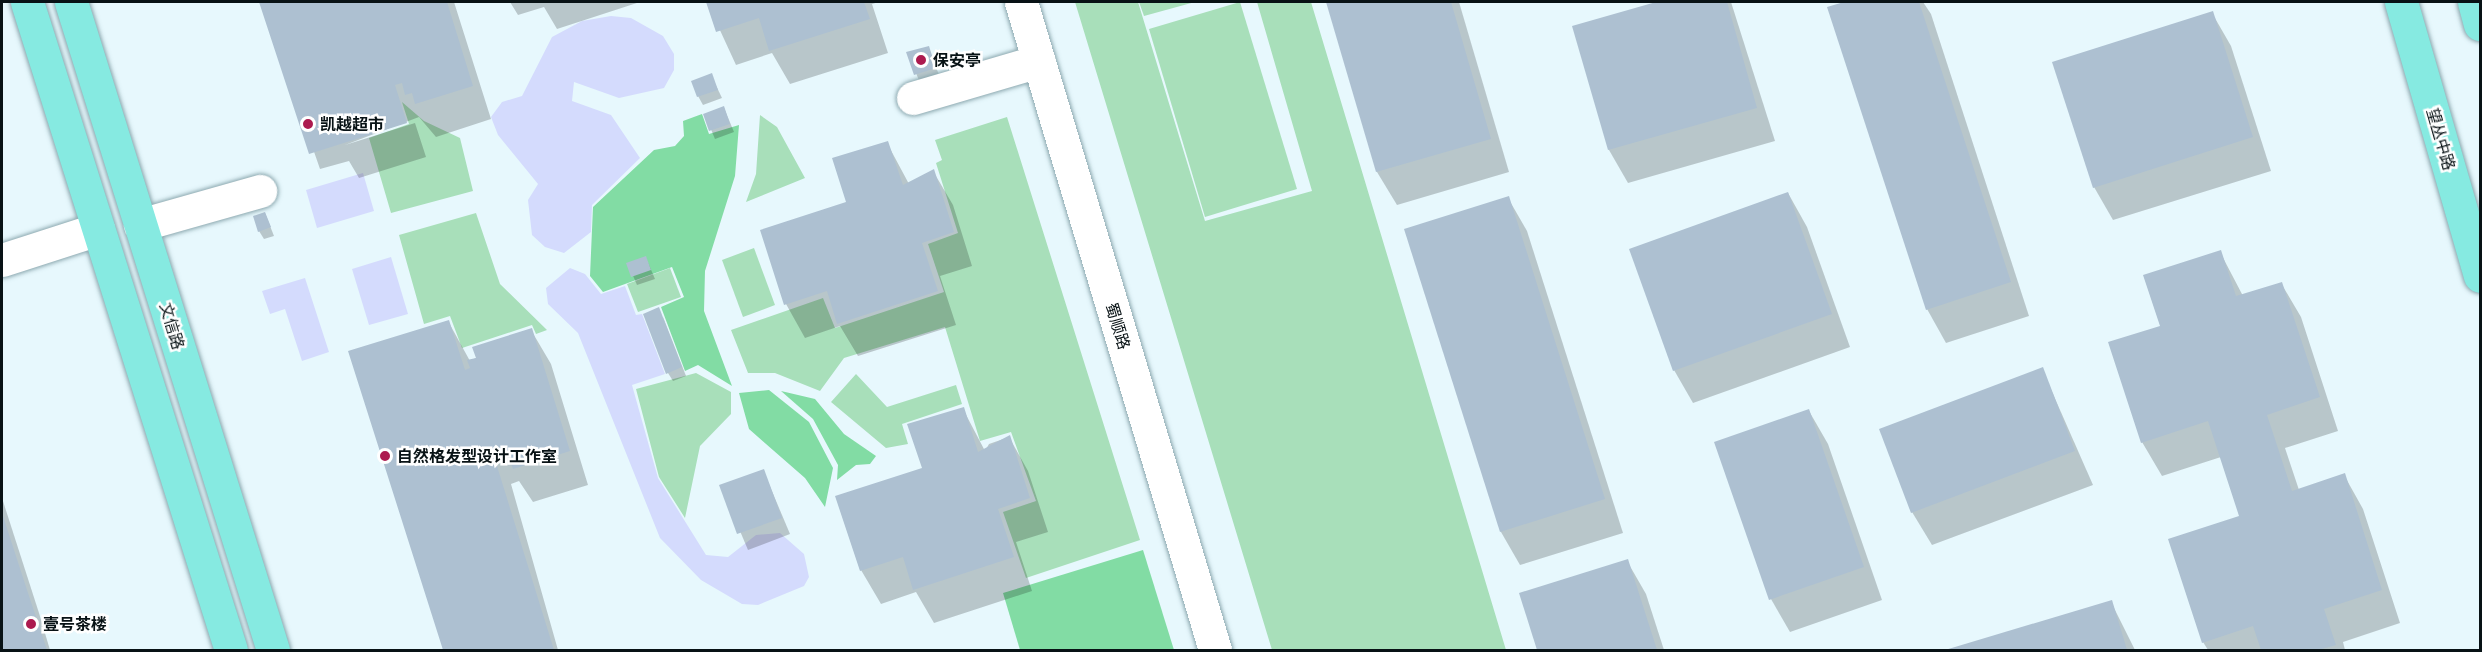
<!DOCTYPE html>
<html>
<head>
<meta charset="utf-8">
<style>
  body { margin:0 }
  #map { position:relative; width:2482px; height:652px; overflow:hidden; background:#e7f8fd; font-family:Barlow,"Noto Sans SC",sans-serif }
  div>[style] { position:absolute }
  .green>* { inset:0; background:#a8dfba }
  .forest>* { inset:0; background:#82dca4 }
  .water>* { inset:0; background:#d4dbfd }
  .shadow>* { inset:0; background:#0003 }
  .building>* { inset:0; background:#adc0d1 }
  .roads { filter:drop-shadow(0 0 2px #8da9b0) drop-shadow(0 0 2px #8da9b0) }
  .minor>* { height:33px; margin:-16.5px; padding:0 16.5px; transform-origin:16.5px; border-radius:16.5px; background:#fff }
  .major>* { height:33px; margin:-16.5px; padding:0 16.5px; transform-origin:16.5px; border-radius:16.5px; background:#86eae1 }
  .dots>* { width:16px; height:16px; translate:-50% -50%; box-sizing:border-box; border:3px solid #fff; border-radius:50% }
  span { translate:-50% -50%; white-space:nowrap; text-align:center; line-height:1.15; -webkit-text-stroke:5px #fff; paint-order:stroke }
  .poi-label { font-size:16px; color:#081215; font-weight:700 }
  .left { translate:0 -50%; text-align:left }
  .street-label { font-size:16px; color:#081215 }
  .frame { position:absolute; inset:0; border:3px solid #081215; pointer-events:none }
</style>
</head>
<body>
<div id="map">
  <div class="green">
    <div style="clip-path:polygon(1075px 2px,1138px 2px,1205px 221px,1312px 191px,1257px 2px,1311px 2px,1506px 650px,1272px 650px)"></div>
    <div style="clip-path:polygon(1139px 2px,1195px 2px,1144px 16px)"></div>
    <div style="clip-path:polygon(1240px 2px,1297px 189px,1205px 217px,1149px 29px)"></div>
    <div style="clip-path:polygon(402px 102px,424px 121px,460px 138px,473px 191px,391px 213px,369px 138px,409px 124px)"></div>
    <div style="clip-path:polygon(760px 115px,777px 127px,805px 178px,746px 202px,756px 174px)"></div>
    <div style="clip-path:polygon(1007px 117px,1140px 540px,1026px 578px,1003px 512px,1036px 501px,1011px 432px,980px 441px,945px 327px,844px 358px,820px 391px,775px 373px,748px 373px,731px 330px,823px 298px,835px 328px,944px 292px,928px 244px,958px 233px,936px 163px,942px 160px,935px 140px)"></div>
    <div style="clip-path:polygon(476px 213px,500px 284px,547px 330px,536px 334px,532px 325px,462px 348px,450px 316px,424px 324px,399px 235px)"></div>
    <div style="clip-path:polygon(754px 248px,775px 305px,743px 317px,722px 260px)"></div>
    <div style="clip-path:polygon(670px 268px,681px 297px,638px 312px,627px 284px)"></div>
    <div style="clip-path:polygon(696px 373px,731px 392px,731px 414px,700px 446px,685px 518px,659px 477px,636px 389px)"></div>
    <div style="clip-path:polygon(856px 374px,887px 407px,956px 385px,962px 404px,902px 424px,908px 444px,886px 448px,831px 402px)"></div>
  </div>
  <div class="forest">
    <div style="clip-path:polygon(702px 114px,709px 134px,739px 125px,735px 176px,705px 271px,704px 311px,732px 386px,698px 365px,685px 371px,661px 307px,684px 297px,672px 267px,603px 292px,590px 276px,593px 207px,654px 150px,675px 146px,684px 136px,683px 121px)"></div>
    <div style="clip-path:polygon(769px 390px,809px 422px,833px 468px,825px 507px,805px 478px,749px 429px,739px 393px)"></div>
    <div style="clip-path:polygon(781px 391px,815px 399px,844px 434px,876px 456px,870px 464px,856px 465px,837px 480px,838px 465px,813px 419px)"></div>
    <div style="clip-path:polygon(1143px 550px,1174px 650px,1020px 650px,1003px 593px)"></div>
  </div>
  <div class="water">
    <div style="clip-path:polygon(611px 16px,631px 18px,663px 36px,674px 54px,674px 70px,664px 88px,619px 98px,574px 82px,572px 101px,611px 115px,640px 158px,592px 205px,591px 232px,564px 253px,545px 247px,532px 235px,528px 200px,538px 184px,498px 135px,491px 117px,502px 102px,522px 96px,552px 37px,582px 21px)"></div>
    <div style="clip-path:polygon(363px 173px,374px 211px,317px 228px,306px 190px)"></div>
    <div style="clip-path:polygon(391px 257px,408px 314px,369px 325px,352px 269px)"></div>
    <div style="clip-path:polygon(570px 268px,585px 274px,601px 294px,625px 286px,636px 315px,642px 314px,665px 374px,632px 385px,658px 478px,706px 555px,728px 557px,756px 535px,780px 533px,804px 554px,809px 577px,804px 586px,758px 605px,742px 604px,701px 580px,660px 538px,578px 333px,548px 304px,546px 288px)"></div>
    <div style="clip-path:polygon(305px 278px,329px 352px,302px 361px,285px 309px,270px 314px,262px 291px)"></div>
  </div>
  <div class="shadow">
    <div style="clip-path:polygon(262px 2px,454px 2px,491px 119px,436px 137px,419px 117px,345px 145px,415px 123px,426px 157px,359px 178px,349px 161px,320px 169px)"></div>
    <div style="clip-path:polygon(510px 2px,640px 2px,557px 29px,544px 7px,518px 15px)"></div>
    <div style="clip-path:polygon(707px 2px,879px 2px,872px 4px,888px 53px,790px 84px,772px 53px,736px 65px)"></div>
    <div style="clip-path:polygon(1327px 2px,1459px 2px,1509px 172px,1397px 205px,1377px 172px)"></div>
    <div style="clip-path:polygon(1662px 2px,1731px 2px,1775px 141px,1628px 183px,1609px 150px,1574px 27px)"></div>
    <div style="clip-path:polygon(1849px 2px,1923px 2px,1931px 14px,2029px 316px,1946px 343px,1927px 309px,1828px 8px)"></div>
    <div style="clip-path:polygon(2212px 13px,2231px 46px,2271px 171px,2113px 220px,2094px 187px)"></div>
    <div style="clip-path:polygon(928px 48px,940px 77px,920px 83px,908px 53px)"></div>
    <div style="clip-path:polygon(711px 75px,722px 98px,703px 105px,698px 96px)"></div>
    <div style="clip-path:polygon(724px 108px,734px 132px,715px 139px,705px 115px)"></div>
    <div style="clip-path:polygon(887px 143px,909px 184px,933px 171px,953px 205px,972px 266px,940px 276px,956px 325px,858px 356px,840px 326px,805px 338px,786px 304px)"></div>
    <div style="clip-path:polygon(1788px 193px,1807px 227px,1850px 347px,1693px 403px,1674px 370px)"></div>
    <div style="clip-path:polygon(1508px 198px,1527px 231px,1623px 533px,1520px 565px,1501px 532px)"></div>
    <div style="clip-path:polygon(265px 213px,274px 236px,264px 239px,259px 231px)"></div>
    <div style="clip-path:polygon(2220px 252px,2243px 296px,2281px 283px,2301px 317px,2338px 431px,2285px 448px,2299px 490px,2344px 475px,2363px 509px,2400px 623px,2343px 642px,2345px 650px,2208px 650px,2203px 642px,2241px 517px,2221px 457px,2162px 476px,2142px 442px,2162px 327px)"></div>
    <div style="clip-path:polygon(646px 258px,655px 279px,637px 285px,628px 264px)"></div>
    <div style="clip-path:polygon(663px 317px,686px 376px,673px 381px,668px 373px)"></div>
    <div style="clip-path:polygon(448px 321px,470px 361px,531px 330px,551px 364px,588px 485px,533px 502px,519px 481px,511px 484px,558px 650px,444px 650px,350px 352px)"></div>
    <div style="clip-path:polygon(2042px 369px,2093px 485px,1932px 545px,1912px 512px)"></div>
    <div style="clip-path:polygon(963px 409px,985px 451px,989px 444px,1009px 437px,1028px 471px,1048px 532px,1016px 542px,1032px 591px,934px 623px,916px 592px,881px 604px,861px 570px)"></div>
    <div style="clip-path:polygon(1809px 411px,1828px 444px,1882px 600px,1790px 632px,1771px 599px)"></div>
    <div style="clip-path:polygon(763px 470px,790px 534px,748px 550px,721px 486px)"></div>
    <div style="clip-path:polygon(2px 498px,39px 613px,50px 650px,2px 650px)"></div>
    <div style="clip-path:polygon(1627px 561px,1646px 594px,1664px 650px,1539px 650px,1521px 594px)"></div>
    <div style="clip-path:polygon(2111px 602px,2135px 650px,1948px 650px)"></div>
  </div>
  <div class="building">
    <div style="clip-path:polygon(259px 2px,447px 2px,473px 86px,415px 104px,412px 93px,405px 95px,402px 83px,395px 85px,407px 123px,309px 154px)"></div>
    <div style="clip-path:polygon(706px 2px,864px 2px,870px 19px,769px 51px,759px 18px,716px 32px)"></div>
    <div style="clip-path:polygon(1326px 2px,1451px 2px,1491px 139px,1376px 172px)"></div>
    <div style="clip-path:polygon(1656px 2px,1727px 2px,1757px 108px,1608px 150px,1572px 26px)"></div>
    <div style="clip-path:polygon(1844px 2px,1919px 2px,2011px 282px,1926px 310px,1827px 7px)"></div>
    <div style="clip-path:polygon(2213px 11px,2253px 137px,2093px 188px,2052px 62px)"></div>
    <div style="clip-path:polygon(929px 46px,936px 68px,914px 75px,906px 52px)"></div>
    <div style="clip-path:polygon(712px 73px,718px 90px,697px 97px,691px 81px)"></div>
    <div style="clip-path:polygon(724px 106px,730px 124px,709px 131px,703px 114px)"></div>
    <div style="clip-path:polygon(888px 141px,903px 185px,934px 169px,954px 232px,922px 243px,938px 291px,837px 324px,827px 291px,784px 305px,760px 230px,846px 202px,832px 158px)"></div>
    <div style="clip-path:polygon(1788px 192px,1832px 314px,1673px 371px,1629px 249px)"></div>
    <div style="clip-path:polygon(1509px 196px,1605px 499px,1500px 532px,1404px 229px)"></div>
    <div style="clip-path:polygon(265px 212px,271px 227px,258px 232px,253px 216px)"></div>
    <div style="clip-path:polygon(2221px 250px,2236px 296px,2282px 282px,2320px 397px,2267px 415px,2292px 491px,2345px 473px,2382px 590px,2324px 609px,2336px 645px,2318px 650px,2261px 650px,2253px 626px,2202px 643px,2168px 539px,2239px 516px,2208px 421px,2141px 443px,2108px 342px,2160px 326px,2143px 275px)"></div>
    <div style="clip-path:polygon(646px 256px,651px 270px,631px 277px,626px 263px)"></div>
    <div style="clip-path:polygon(659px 307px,682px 367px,666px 374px,643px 314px)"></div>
    <div style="clip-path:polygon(449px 320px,465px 370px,470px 368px,467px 360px,476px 358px,472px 347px,532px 328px,570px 451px,513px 469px,509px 458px,502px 460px,498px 448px,492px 450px,554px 650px,443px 650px,348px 351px)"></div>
    <div style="clip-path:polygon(2043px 367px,2075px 451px,1911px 513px,1879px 429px)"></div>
    <div style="clip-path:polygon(964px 407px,978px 452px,1010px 435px,1030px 498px,998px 509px,1014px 557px,913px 590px,903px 557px,860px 571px,835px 496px,922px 468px,907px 424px)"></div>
    <div style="clip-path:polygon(1809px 409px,1864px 567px,1769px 600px,1714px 442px)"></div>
    <div style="clip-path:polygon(764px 469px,782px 518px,737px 534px,719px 485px)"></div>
    <div style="clip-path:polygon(2px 513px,27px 590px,47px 650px,2px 650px)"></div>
    <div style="clip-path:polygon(1628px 559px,1657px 650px,1537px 650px,1519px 593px)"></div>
    <div style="clip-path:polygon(2112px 600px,2127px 650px,1945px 650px)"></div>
  </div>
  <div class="roads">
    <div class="minor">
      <div style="left:1021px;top:2px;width:676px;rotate:73.33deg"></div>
      <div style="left:913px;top:98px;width:131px;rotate:-16.4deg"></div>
      <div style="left:140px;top:225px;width:125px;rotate:-15.8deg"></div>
      <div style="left:2px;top:260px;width:101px;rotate:-17.9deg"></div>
    </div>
    <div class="major">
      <div style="left:27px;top:2px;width:679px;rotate:72.53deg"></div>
      <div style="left:71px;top:2px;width:679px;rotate:72.69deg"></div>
      <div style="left:2401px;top:2px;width:285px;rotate:73.9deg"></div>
      <div style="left:2474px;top:2px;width:23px;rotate:75deg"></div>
    </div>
  </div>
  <div class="dots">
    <div style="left:921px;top:60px;background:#ac1a4f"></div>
    <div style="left:308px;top:124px;background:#ac1a4f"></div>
    <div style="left:385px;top:456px;background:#ac1a4f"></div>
    <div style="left:31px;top:624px;background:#ac1a4f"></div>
  </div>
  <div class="poi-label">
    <span class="left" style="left:933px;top:60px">保安亭</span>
    <span class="left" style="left:320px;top:124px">凯越超市</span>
    <span class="left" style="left:397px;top:456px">自然格发型设计工作室</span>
    <span class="left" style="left:43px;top:624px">壹号茶楼</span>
  </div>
  <div class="street-label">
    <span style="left:2441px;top:139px;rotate:74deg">望丛中路</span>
    <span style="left:172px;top:326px;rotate:73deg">文信路</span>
    <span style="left:1118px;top:326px;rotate:73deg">蜀顺路</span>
  </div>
  <div class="frame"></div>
</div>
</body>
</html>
